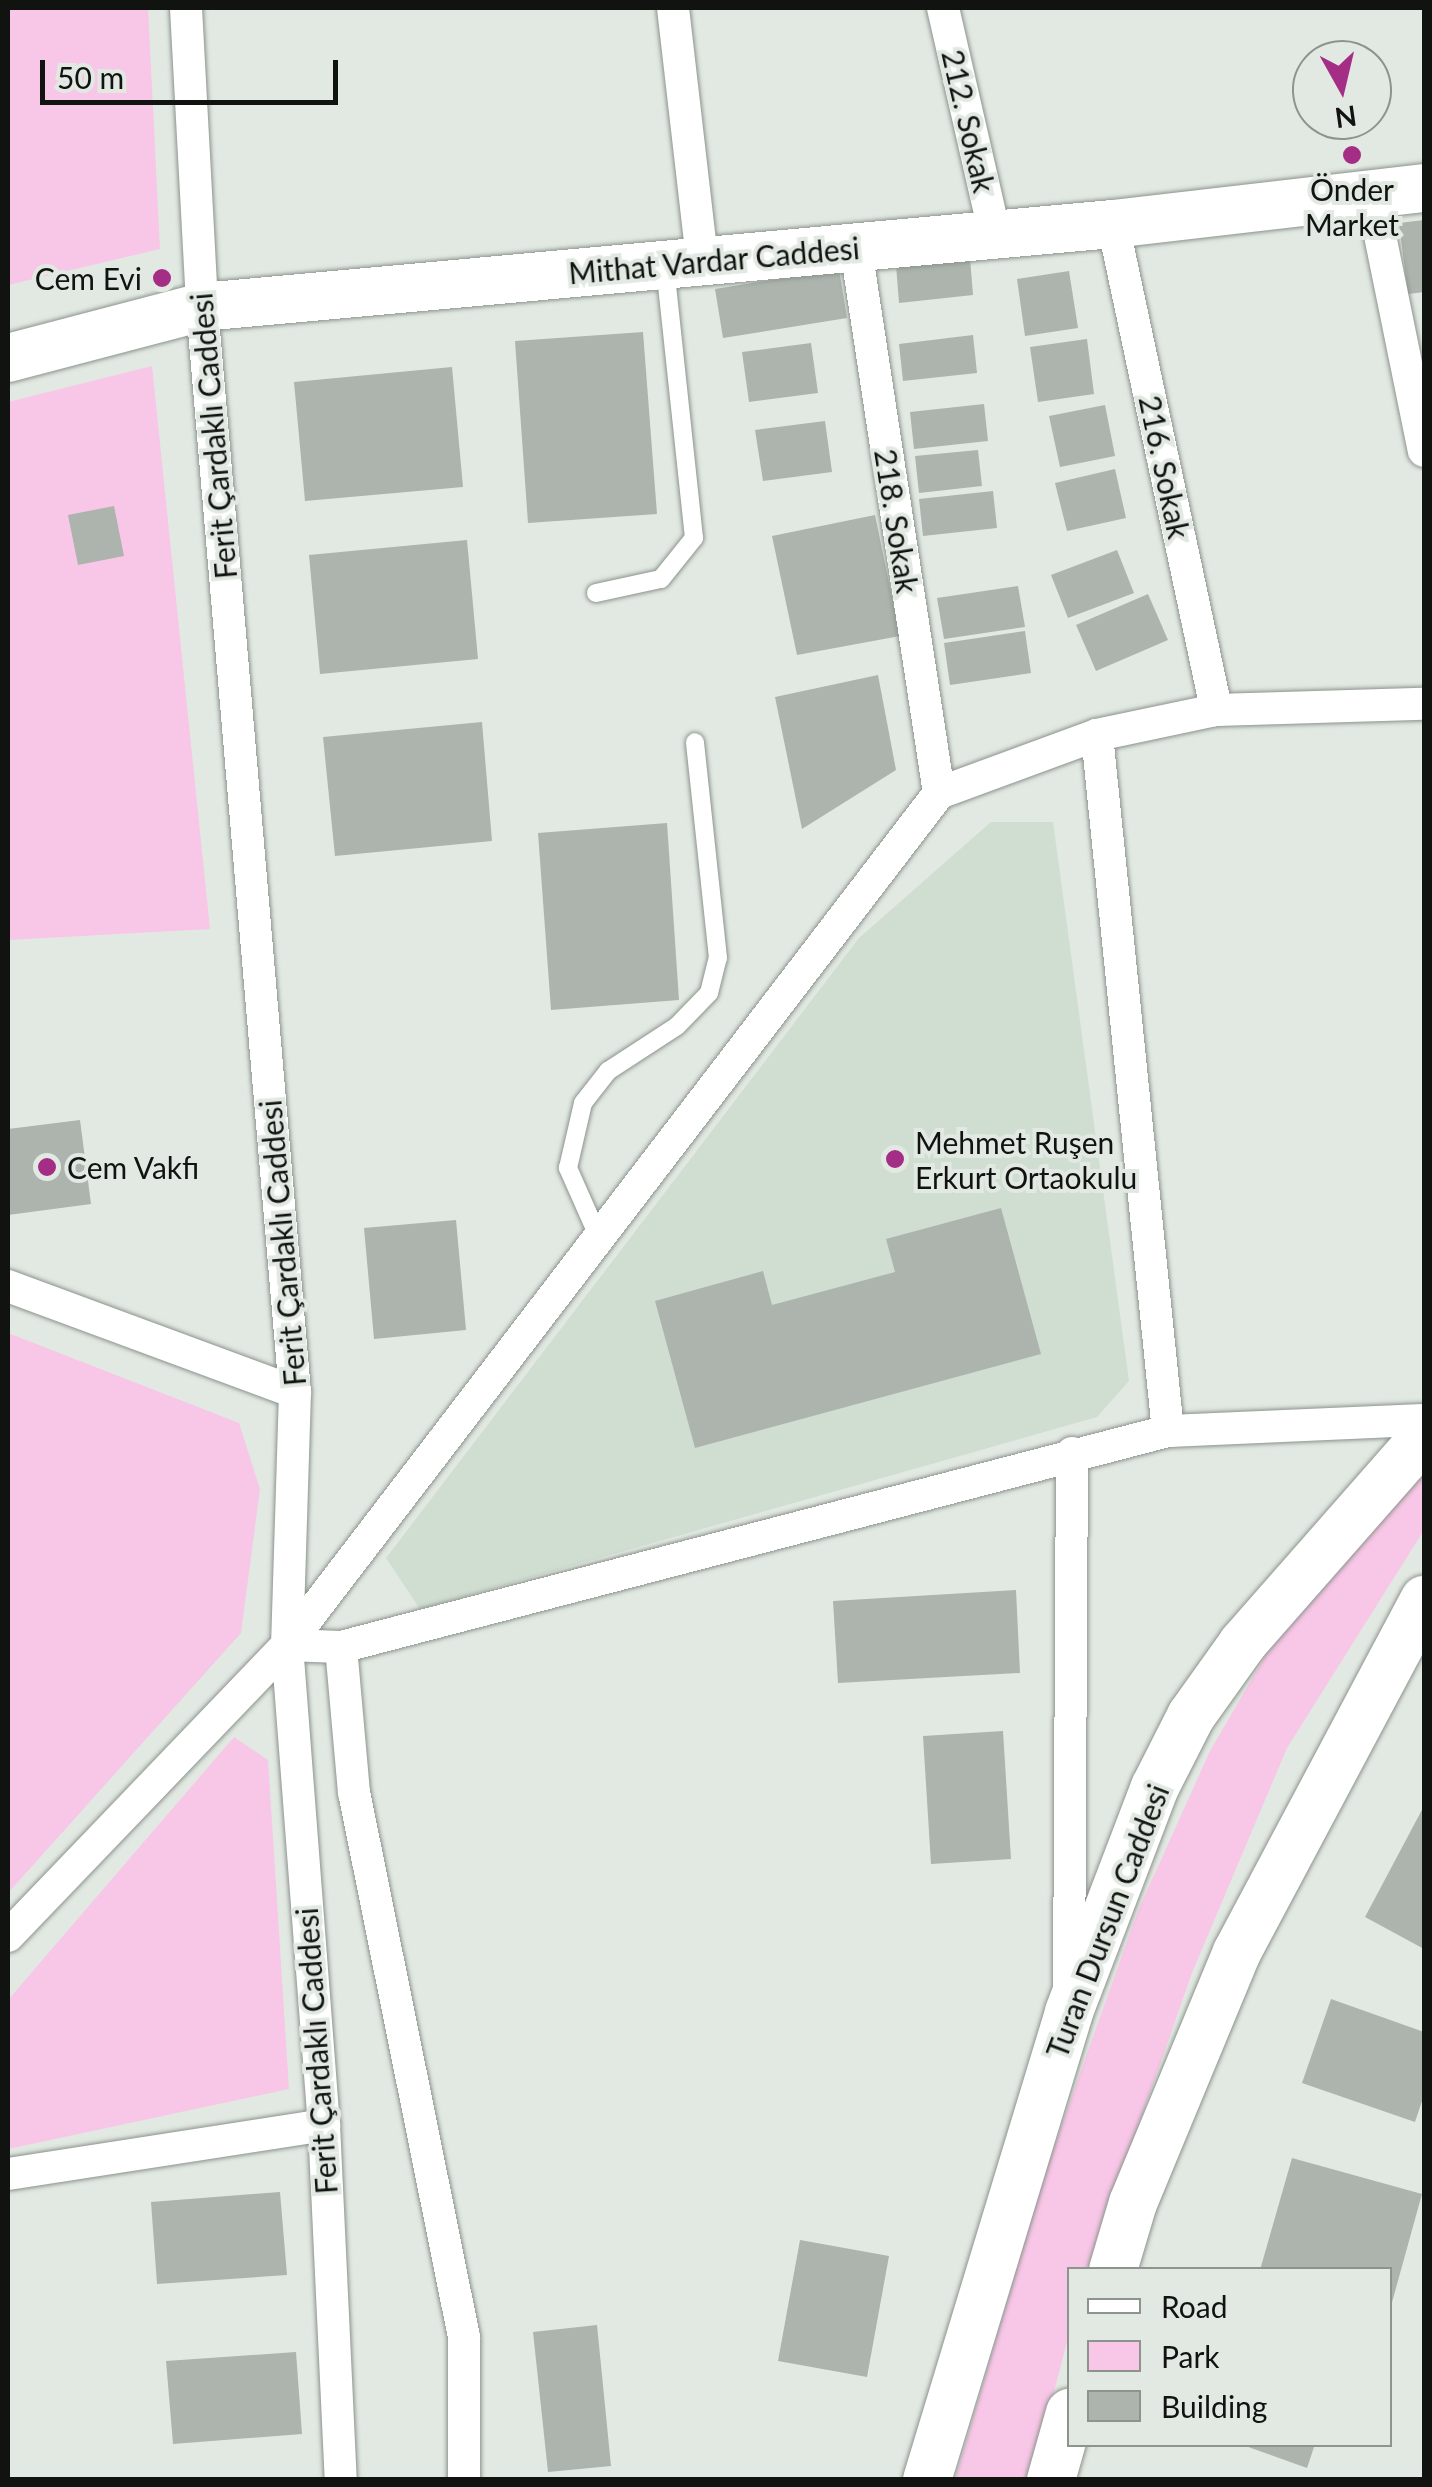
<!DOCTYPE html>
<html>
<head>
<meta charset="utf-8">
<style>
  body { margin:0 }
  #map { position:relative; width:1432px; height:2487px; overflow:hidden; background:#e2e9e2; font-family:Lato,sans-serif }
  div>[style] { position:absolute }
  .built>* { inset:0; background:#d0ddd1 }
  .green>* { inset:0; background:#f8c6e7 }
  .building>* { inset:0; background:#acb4ad }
  .roads { filter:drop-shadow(0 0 2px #8c938c) drop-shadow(0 0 2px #8c938c) }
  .lane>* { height:18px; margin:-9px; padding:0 9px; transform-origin:9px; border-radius:9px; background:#fff }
  .street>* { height:32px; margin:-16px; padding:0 16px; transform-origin:16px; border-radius:16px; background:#fff }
  .secondary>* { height:48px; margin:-24px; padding:0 24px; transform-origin:24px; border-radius:24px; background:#fff }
  .dots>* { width:28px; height:28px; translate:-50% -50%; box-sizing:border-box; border:5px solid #e2e9e2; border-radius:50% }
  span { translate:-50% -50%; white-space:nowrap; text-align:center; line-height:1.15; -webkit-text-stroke:8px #e2e9e2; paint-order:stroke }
  .street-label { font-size:30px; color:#111311 }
  .poi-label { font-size:30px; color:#111311 }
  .right { translate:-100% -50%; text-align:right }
  .left { translate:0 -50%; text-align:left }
  .frame { position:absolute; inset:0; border:10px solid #111311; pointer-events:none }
  .legend { position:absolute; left:1067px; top:2267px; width:325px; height:180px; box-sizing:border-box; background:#e2e9e2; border:2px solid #8e938e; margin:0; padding:12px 18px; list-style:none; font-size:30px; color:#111311 }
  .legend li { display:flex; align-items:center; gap:20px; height:50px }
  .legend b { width:50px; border:2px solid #8e938e }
  .north { position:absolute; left:1292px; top:40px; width:100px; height:100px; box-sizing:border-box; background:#e2e9e2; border:2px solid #8e938e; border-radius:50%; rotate:172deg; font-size:28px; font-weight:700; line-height:40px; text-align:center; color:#111311 }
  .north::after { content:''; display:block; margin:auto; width:35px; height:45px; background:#a42e86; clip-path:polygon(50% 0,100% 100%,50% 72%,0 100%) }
  .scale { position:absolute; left:40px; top:60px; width:298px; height:45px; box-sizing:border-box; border:5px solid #111311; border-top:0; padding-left:12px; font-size:30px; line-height:35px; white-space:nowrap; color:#111311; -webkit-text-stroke:8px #e2e9e2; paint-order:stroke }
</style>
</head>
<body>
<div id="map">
  <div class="built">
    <div style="clip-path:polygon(991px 822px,1053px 822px,1129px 1381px,1097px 1417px,420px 1609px,386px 1558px,859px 938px)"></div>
  </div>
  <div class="green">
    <div style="clip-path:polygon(8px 8px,148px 8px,160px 249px,8px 285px)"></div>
    <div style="clip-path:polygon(152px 366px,210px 929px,8px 940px,8px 402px)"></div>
    <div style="clip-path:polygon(8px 1333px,239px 1423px,260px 1489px,241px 1633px,8px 1893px)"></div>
    <div style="clip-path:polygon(1424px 1471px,1424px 1530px,1287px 1748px,1192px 1973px,1088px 2269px,1070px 2270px,1069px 2334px,1031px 2479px,955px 2480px,1042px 2180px,1138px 1911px,1210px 1751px,1267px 1653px)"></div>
    <div style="clip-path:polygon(234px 1737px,268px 1760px,289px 2089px,8px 2149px,8px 2000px)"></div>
  </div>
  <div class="building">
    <div style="clip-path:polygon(1424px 220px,1424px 292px,1408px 294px,1399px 223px)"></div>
    <div style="clip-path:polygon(970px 258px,973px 295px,899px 303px,896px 265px)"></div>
    <div style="clip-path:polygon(839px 269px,847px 318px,723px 338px,715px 289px)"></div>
    <div style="clip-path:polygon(1069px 271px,1078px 328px,1025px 336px,1017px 279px)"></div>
    <div style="clip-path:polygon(643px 332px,657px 514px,528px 523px,515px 341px)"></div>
    <div style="clip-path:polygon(973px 335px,977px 373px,903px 381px,899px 344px)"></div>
    <div style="clip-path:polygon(1087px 339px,1094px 394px,1038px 402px,1030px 347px)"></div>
    <div style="clip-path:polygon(811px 343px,818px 393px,749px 402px,742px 352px)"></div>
    <div style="clip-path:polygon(452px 367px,463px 487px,305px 501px,294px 382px)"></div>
    <div style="clip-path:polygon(984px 404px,988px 441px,914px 449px,910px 412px)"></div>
    <div style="clip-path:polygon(1105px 405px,1115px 456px,1060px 467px,1049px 416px)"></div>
    <div style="clip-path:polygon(825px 421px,832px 472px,763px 481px,755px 430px)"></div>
    <div style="clip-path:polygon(978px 450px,982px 486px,919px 493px,915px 456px)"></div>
    <div style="clip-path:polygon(1115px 469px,1126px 518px,1067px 531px,1055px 483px)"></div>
    <div style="clip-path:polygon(993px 491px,997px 528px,923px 536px,919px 499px)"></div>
    <div style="clip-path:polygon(114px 506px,124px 556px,78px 565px,68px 515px)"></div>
    <div style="clip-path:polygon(875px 515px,900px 636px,797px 655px,772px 536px)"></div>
    <div style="clip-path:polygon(467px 540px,478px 659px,320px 674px,309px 555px)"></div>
    <div style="clip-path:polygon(1117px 550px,1134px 593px,1068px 618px,1051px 575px)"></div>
    <div style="clip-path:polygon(1018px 586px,1025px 627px,944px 639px,937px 598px)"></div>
    <div style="clip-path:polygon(1148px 594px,1168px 640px,1096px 671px,1076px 625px)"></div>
    <div style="clip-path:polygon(1025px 631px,1031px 673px,950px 685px,944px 643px)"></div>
    <div style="clip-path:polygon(878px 675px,896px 770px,802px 829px,775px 697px)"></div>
    <div style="clip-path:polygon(482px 722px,492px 841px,335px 856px,323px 737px)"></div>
    <div style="clip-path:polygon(667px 823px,679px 1000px,551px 1010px,538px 833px)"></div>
    <div style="clip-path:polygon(80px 1120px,91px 1204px,8px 1215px,8px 1129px)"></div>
    <div style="clip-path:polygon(1001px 1208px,1041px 1354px,695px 1448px,655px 1301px,763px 1271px,772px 1305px,895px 1272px,886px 1239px)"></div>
    <div style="clip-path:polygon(456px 1220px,466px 1330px,374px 1339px,364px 1228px)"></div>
    <div style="clip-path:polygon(1016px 1590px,1020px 1673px,838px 1683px,833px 1601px)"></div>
    <div style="clip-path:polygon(1003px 1731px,1011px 1859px,931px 1864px,923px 1736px)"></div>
    <div style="clip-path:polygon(1424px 1806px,1424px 1949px,1365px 1917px)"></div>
    <div style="clip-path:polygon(1331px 1999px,1424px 2032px,1424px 2095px,1415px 2122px,1302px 2083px)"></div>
    <div style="clip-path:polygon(1292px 2158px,1422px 2194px,1391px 2306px,1390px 2270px,1260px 2270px)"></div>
    <div style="clip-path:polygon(280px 2192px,287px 2275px,157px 2284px,151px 2202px)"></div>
    <div style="clip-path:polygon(800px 2240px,889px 2256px,867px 2377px,778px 2361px)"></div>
    <div style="clip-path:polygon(597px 2325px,611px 2466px,548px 2472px,533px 2332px)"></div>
    <div style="clip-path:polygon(296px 2352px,302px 2434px,173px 2444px,166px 2361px)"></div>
    <div style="clip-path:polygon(1240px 2444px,1315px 2444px,1307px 2468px)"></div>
  </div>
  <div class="roads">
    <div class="lane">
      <div style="left:596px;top:593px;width:66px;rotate:-12.2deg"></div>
      <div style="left:661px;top:579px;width:53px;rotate:-51.2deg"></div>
      <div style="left:694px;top:538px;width:273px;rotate:-96.1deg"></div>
      <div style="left:599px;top:1238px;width:77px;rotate:-113.9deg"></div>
      <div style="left:568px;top:1168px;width:67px;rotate:-77deg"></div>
      <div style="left:583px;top:1103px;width:41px;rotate:-52deg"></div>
      <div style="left:608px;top:1071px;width:82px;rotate:-33.1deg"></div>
      <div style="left:677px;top:1026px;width:46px;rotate:-45.9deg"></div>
      <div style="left:709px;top:993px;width:36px;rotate:-76deg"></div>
      <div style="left:718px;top:958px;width:217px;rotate:-96.1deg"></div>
    </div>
    <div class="street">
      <div style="left:186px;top:8px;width:299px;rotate:86.9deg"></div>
      <div style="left:202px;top:307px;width:1089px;rotate:85.1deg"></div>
      <div style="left:295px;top:1392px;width:253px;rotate:91.8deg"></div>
      <div style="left:287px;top:1645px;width:481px;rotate:85.6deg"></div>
      <div style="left:324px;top:2125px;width:355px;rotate:87.3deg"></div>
      <div style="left:673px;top:8px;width:252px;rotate:83.4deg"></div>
      <div style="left:943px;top:8px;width:233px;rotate:77.1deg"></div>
      <div style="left:1372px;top:196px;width:260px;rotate:78.5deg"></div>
      <div style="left:1113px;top:224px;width:497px;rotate:78deg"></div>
      <div style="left:856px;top:249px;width:550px;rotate:81.33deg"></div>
      <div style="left:1097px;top:735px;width:700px;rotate:84.18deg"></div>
      <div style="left:1168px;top:1431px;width:256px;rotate:-2.5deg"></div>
      <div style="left:8px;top:1286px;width:306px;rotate:20.3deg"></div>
      <div style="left:287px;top:1645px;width:54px;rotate:2.1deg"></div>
      <div style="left:341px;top:1647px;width:855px;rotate:-14.64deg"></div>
      <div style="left:341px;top:1647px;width:146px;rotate:84.9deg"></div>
      <div style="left:354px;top:1792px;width:556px;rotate:78.59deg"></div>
      <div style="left:464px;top:2337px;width:143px;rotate:90deg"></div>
      <div style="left:8px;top:1936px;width:403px;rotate:-46.2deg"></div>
      <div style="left:287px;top:1645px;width:1073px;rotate:-52.57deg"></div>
      <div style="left:939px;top:793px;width:168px;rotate:-20.2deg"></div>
      <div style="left:1097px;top:735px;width:122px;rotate:-11.9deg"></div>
      <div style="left:1216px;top:710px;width:208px;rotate:-1.7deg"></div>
      <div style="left:1069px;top:1989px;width:536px;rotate:-89.68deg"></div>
      <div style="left:8px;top:2174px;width:320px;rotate:-8.8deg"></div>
    </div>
    <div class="secondary">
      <div style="left:8px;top:358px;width:201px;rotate:-14.7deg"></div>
      <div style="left:202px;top:307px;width:915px;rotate:-5.21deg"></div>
      <div style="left:1113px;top:224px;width:313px;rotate:-6.6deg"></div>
      <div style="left:1113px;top:2270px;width:70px;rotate:-73.4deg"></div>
      <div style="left:1133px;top:2203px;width:272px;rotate:-67.5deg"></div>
      <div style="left:1237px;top:1952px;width:399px;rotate:-62deg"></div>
      <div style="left:927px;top:2480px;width:489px;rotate:-73.1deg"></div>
      <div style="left:1069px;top:2012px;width:241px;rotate:-69.1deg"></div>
      <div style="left:1155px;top:1787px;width:80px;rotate:-63.1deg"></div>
      <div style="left:1191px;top:1716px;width:90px;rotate:-54.5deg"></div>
      <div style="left:1243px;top:1643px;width:274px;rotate:-48.7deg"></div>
      <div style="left:1051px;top:2480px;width:70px;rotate:-74.2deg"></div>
    </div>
  </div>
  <div class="dots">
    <div style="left:1352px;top:155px;background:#a42e86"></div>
    <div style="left:162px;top:278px;background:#a42e86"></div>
    <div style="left:895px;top:1159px;background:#a42e86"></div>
    <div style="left:47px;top:1167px;background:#a42e86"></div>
  </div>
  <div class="street-label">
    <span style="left:969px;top:121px;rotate:77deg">212. Sokak</span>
    <span style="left:714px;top:260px;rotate:-5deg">Mithat Vardar Caddesi</span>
    <span style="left:213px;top:436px;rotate:-95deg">Ferit Çardaklı Caddesi</span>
    <span style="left:1165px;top:467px;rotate:78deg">216. Sokak</span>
    <span style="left:897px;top:521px;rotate:81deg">218. Sokak</span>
    <span style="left:282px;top:1243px;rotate:-95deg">Ferit Çardaklı Caddesi</span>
    <span style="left:1107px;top:1921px;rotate:-69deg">Turan Dursun Caddesi</span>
    <span style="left:316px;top:2051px;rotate:-94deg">Ferit Çardaklı Caddesi</span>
  </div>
  <div class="poi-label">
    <span style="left:1352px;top:206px">Önder<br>Market</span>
    <span class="right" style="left:142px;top:278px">Cem Evi</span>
    <span class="left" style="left:915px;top:1159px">Mehmet Ruşen<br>Erkurt Ortaokulu</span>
    <span class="left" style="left:67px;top:1167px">Cem Vakfı</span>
  </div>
  <div class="frame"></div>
  <ul class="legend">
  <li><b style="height:12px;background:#fff"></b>Road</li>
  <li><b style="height:28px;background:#f8c6e7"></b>Park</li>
  <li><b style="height:28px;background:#acb4ad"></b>Building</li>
  </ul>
  <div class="north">N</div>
  <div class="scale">50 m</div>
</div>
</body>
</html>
